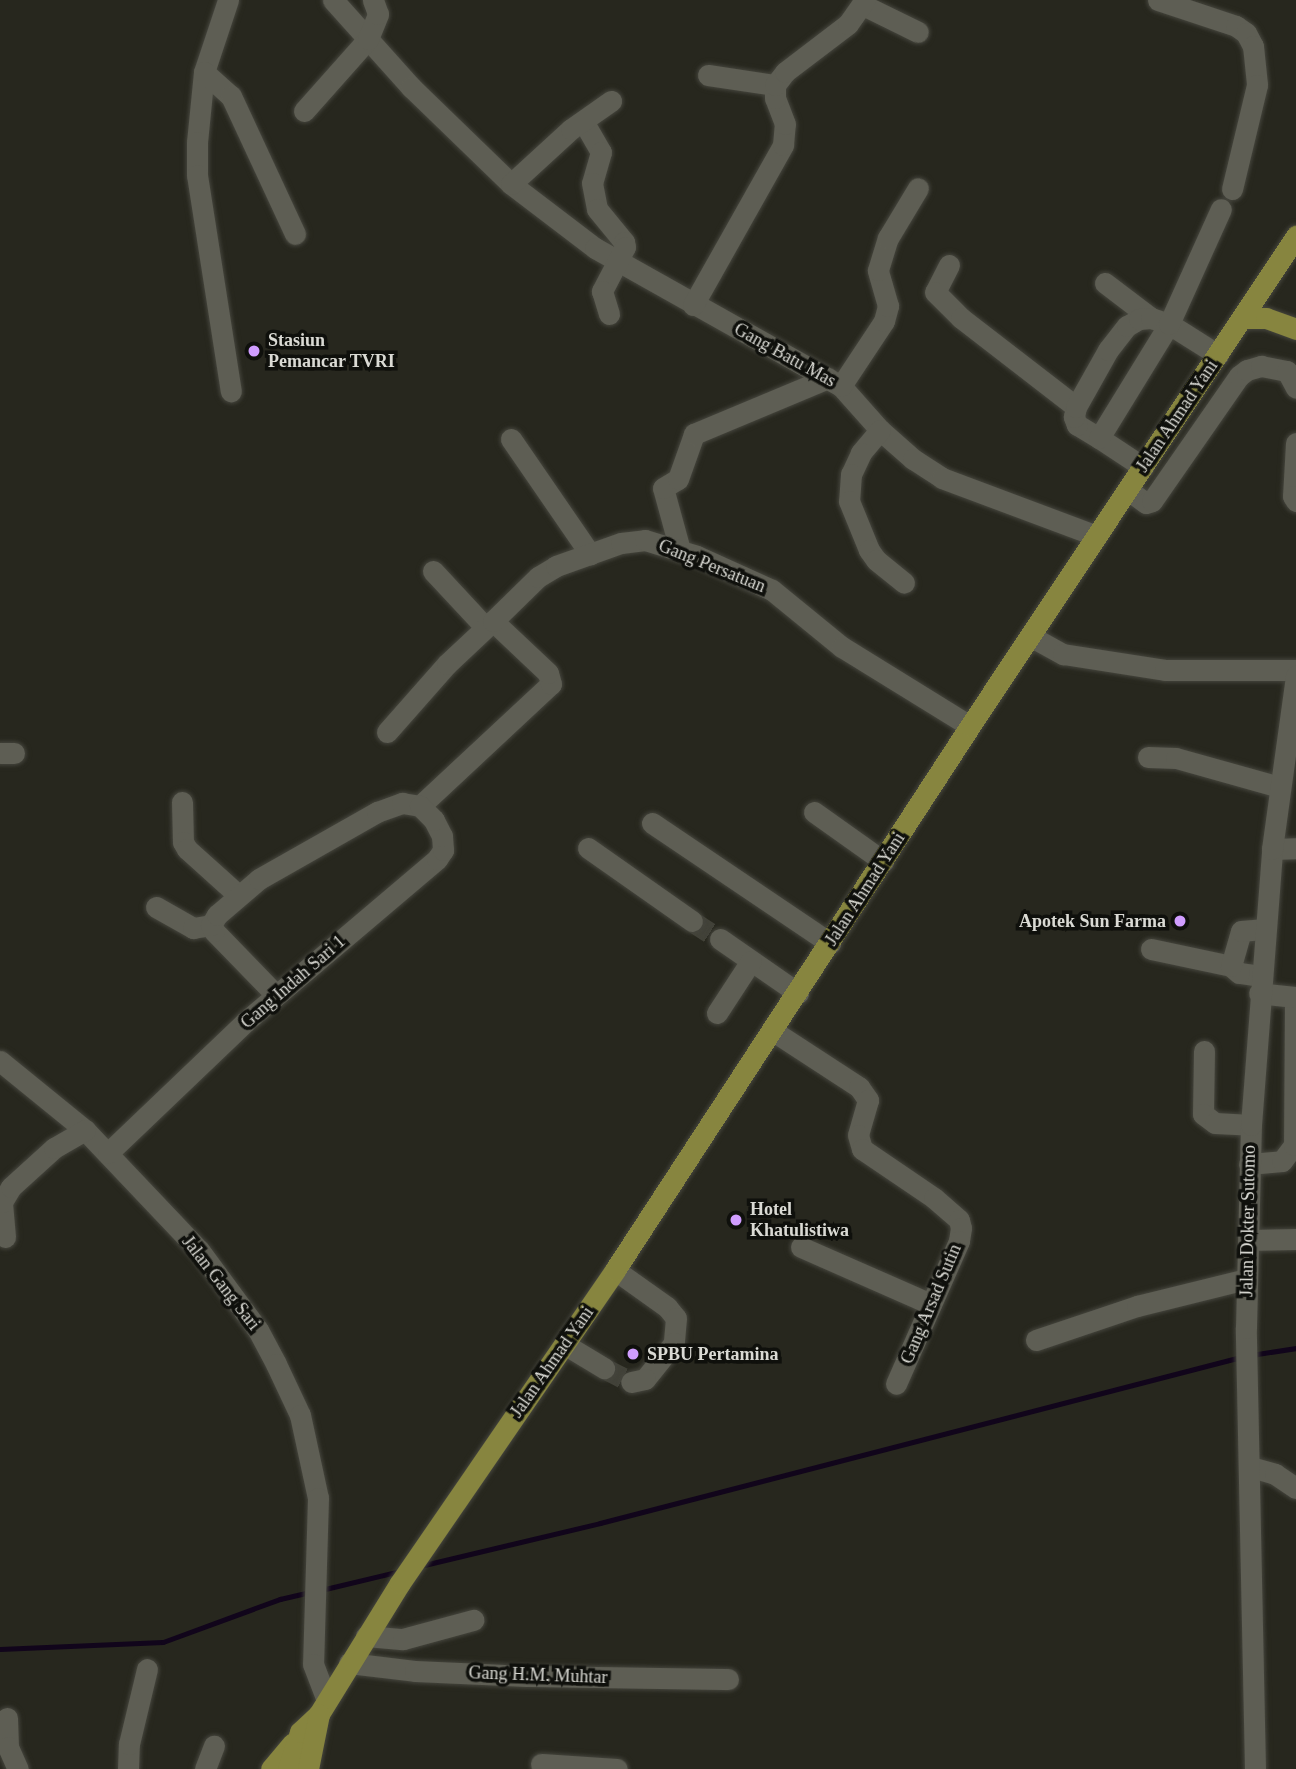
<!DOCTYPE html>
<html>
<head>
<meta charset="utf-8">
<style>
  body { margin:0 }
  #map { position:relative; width:1296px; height:1769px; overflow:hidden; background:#27271e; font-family:Georgia,serif }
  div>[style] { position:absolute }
  .stream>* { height:5px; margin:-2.5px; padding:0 2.5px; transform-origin:2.5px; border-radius:2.5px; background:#11051b }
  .minor-tunnel>* { height:21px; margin-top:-10.5px; transform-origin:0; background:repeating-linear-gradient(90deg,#424239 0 21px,transparent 0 31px) }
  .roads { filter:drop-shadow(0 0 2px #45453d) drop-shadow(0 0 2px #45453d) }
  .minor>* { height:21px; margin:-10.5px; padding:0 10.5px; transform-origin:10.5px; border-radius:10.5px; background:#5e5e54 }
  .major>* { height:21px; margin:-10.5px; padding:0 10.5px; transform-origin:10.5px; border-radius:10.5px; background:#87853f }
  .dots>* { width:19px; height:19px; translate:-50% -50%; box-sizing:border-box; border:4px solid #0f100c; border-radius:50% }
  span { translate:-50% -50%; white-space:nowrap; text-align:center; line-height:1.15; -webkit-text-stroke:7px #0f100c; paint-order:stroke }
  .poi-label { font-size:18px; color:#dadad4; font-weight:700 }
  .left { translate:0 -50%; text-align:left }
  .right { translate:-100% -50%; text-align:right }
  .street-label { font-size:18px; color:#dadad4 }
</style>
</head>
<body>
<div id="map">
  <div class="stream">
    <div style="left:1251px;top:1355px;width:46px;rotate:-8.8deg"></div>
    <div style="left:420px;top:1566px;width:185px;rotate:-13.4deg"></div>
    <div style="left:600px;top:1523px;width:662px;rotate:-14.52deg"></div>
    <div style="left:321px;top:1590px;width:81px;rotate:-13.5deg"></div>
    <div style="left:0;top:1649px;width:163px;rotate:-2.5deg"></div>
    <div style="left:163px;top:1642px;width:125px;rotate:-20.2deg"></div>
    <div style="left:280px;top:1599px;width:32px;rotate:-13deg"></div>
  </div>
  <div class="minor-tunnel">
    <div style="left:692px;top:921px;width:33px;rotate:33deg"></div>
    <div style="left:604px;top:1368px;width:30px;rotate:27deg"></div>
  </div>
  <div class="roads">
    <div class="minor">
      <div style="left:228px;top:0;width:76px;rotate:108.4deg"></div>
      <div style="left:204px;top:72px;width:70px;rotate:95.7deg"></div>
      <div style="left:197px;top:142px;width:33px;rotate:90deg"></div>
      <div style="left:197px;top:175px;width:219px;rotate:81.1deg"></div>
      <div style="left:333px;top:0;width:117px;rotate:48.1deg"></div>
      <div style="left:411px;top:87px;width:139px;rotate:44.1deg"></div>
      <div style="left:511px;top:184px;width:106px;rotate:37.3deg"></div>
      <div style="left:595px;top:248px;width:282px;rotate:29.3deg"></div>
      <div style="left:841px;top:386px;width:59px;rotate:48.4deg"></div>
      <div style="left:880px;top:430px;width:44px;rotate:41.3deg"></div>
      <div style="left:913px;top:459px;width:35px;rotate:33deg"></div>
      <div style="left:942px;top:478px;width:165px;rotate:20.5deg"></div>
      <div style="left:1158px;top:0;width:82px;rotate:18.4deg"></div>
      <div style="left:1236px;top:26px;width:12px;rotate:35deg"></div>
      <div style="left:1246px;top:33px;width:15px;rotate:62deg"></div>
      <div style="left:1253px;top:46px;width:39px;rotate:84deg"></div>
      <div style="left:1257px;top:85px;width:107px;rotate:103.5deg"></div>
      <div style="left:863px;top:5px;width:61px;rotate:26.1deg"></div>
      <div style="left:204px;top:72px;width:36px;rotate:42deg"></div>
      <div style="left:231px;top:96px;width:152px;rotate:65.1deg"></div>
      <div style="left:708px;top:75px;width:68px;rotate:8.5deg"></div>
      <div style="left:304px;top:111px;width:96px;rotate:-48.4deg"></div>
      <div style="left:368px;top:39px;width:27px;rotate:-68deg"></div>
      <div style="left:378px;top:14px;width:15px;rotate:-110deg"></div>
      <div style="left:583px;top:121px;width:36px;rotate:60deg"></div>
      <div style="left:601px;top:152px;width:32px;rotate:106deg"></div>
      <div style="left:592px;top:183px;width:26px;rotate:79deg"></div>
      <div style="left:597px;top:209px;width:43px;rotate:50.7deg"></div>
      <div style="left:624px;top:242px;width:5px;rotate:79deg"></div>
      <div style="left:625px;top:247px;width:50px;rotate:117.6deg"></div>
      <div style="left:602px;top:291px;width:24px;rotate:73deg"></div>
      <div style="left:511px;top:184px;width:81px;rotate:-42.5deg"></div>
      <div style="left:571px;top:129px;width:49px;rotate:-35deg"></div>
      <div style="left:949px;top:265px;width:30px;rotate:117deg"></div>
      <div style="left:935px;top:292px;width:37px;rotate:45deg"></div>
      <div style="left:961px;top:318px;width:145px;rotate:37.7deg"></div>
      <div style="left:1105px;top:283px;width:58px;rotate:37.3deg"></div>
      <div style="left:693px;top:305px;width:184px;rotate:-60.6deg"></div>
      <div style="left:783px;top:145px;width:21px;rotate:-85deg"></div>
      <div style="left:785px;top:124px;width:28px;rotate:-111deg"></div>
      <div style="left:775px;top:98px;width:13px;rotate:-90deg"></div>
      <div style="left:775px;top:85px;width:16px;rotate:-52deg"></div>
      <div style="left:785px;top:72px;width:79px;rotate:-37.3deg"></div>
      <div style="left:848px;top:24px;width:29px;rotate:-55deg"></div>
      <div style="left:841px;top:386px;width:78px;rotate:-56.5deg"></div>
      <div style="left:884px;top:321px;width:16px;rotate:-75deg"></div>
      <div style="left:888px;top:306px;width:37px;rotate:-106deg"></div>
      <div style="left:878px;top:270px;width:34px;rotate:-73deg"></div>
      <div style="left:888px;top:238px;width:58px;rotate:-59deg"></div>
      <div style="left:880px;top:430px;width:30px;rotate:130deg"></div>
      <div style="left:861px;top:453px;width:23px;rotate:115deg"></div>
      <div style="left:851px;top:474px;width:27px;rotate:94deg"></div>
      <div style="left:849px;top:501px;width:53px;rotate:67.8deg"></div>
      <div style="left:869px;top:550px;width:12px;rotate:55deg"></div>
      <div style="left:876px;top:560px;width:36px;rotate:39deg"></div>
      <div style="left:1099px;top:438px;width:26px;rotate:-149deg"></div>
      <div style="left:1077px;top:425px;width:9px;rotate:-111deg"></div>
      <div style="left:1074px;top:417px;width:10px;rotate:-79deg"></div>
      <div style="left:1076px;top:407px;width:65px;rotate:-60.7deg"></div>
      <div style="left:1108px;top:350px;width:31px;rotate:-52deg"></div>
      <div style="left:1127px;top:326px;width:14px;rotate:-30deg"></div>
      <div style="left:1139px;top:319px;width:12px;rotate:-5deg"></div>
      <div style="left:1151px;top:318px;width:19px;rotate:18deg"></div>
      <div style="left:1169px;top:324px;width:58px;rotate:32.3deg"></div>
      <div style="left:511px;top:439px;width:140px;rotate:55.5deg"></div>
      <div style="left:1296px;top:443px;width:53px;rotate:93.2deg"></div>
      <div style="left:1293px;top:496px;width:6px;rotate:59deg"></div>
      <div style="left:1143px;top:467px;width:53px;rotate:-146.6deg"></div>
      <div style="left:1099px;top:438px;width:134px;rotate:-58.4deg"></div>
      <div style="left:1169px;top:324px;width:126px;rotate:-65.7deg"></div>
      <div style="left:1128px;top:490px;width:22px;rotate:36deg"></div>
      <div style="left:1146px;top:503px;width:6px;rotate:-18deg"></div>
      <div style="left:1152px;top:501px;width:152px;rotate:-55.2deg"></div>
      <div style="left:1239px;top:376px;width:10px;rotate:-37deg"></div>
      <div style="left:1247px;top:370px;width:15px;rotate:-16deg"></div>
      <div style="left:1261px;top:366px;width:26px;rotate:11deg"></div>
      <div style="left:1287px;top:371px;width:19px;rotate:62deg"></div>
      <div style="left:680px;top:550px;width:64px;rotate:-105.3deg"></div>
      <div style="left:663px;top:488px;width:17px;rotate:-31deg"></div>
      <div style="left:678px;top:479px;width:48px;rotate:-70.4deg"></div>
      <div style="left:694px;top:434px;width:145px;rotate:-22.7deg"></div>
      <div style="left:433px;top:571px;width:76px;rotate:47.1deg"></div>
      <div style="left:1030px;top:636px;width:38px;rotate:29deg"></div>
      <div style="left:1063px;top:654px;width:103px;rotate:8.9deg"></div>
      <div style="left:1165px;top:670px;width:131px"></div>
      <div style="left:387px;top:732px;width:91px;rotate:-48.6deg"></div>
      <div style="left:447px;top:664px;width:63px;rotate:-43.1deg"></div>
      <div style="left:0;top:753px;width:14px"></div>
      <div style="left:1148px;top:757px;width:28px;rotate:2deg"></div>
      <div style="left:1176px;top:758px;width:108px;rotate:15.6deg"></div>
      <div style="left:182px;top:802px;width:40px;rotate:88.6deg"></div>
      <div style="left:183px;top:842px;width:8px;rotate:60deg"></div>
      <div style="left:187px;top:849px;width:69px;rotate:42deg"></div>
      <div style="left:420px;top:806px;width:179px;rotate:-43deg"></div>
      <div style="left:551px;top:684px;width:11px;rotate:-105deg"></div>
      <div style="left:548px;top:673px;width:76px;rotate:-136.6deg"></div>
      <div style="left:493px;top:621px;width:63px;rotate:-44.4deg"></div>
      <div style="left:538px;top:577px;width:21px;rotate:-31deg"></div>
      <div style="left:556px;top:566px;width:69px;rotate:-19.5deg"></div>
      <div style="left:621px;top:543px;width:24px;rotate:-7deg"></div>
      <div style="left:645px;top:540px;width:54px;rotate:17.1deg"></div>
      <div style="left:697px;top:556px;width:82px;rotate:24.4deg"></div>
      <div style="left:772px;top:590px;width:90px;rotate:39.2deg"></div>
      <div style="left:842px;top:647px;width:150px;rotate:31.7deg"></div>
      <div style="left:814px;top:812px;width:85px;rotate:35.4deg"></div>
      <div style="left:652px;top:823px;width:215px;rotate:34deg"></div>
      <div style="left:588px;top:848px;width:127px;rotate:35.1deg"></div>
      <div style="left:1272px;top:849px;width:24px;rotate:-2deg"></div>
      <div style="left:156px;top:907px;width:43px;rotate:29.6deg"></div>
      <div style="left:193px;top:928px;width:18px;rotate:-9deg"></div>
      <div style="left:720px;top:939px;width:95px;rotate:34.7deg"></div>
      <div style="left:1151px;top:949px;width:82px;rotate:12deg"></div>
      <div style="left:1261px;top:976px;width:22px;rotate:-172deg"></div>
      <div style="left:1239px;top:973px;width:11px;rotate:-139deg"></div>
      <div style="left:1231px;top:966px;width:36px;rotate:-74deg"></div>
      <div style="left:1241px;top:931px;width:24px;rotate:-5deg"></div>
      <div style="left:276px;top:995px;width:89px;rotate:-134.1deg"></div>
      <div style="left:214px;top:931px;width:7px;rotate:-117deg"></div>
      <div style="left:211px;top:925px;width:12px;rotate:-59deg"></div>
      <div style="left:217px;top:915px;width:55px;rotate:-40.6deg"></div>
      <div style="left:259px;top:879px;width:136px;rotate:-29.6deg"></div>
      <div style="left:377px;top:812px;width:27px;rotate:-20deg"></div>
      <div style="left:402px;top:803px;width:18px;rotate:9deg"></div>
      <div style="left:717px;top:1013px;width:62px;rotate:-56.8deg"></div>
      <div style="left:773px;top:1031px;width:103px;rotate:33.1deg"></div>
      <div style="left:859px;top:1087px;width:16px;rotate:55deg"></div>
      <div style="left:868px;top:1100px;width:36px;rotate:106deg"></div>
      <div style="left:858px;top:1135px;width:15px;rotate:74deg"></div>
      <div style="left:862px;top:1149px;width:87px;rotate:34.2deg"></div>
      <div style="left:934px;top:1198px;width:33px;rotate:41deg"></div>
      <div style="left:959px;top:1220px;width:8px;rotate:76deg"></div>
      <div style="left:961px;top:1228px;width:13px;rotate:99deg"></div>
      <div style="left:959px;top:1241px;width:156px;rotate:113.8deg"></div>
      <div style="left:1204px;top:1051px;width:63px;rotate:90.9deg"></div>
      <div style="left:1203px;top:1114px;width:15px;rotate:37deg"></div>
      <div style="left:1215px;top:1123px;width:36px;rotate:3deg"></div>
      <div style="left:0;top:1061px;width:109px;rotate:39.1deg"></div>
      <div style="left:85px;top:1130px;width:166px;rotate:46.5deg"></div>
      <div style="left:199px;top:1250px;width:99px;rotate:53.6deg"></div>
      <div style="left:258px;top:1330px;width:38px;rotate:62deg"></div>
      <div style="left:276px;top:1364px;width:56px;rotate:64.8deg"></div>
      <div style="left:300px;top:1415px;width:85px;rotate:77.8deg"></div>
      <div style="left:318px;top:1498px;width:166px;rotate:91.7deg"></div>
      <div style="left:313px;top:1664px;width:39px;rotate:69deg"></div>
      <div style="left:108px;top:1153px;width:190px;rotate:-43.7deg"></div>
      <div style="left:245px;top:1022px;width:252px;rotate:-40.3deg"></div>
      <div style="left:437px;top:859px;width:11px;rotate:-56deg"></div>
      <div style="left:443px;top:850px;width:14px;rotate:-94deg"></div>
      <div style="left:442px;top:836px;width:18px;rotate:-117deg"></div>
      <div style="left:434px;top:820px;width:20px;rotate:-135deg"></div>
      <div style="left:1249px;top:1164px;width:33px;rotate:-5deg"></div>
      <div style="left:1282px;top:1161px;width:20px;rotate:-53deg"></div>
      <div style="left:1294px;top:1145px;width:148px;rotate:-89.6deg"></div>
      <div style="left:1295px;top:997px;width:36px;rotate:-174deg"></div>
      <div style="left:5px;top:1237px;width:35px;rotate:-95deg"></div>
      <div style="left:2px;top:1202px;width:17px;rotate:-59deg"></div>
      <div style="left:11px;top:1187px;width:58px;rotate:-42.2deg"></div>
      <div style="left:54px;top:1148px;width:36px;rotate:-30deg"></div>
      <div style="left:1249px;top:1240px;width:47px;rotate:-1.2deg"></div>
      <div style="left:801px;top:1247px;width:142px;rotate:23.7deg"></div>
      <div style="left:615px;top:1270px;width:64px;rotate:35.4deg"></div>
      <div style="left:667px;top:1307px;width:14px;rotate:51deg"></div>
      <div style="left:676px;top:1318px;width:25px;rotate:95deg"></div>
      <div style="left:674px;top:1343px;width:46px;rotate:128.9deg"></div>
      <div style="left:645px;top:1379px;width:14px;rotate:168deg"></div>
      <div style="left:1036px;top:1340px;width:107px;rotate:-18.6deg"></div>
      <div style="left:1137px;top:1306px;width:112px;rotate:-13.9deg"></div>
      <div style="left:564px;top:1344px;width:47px;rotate:31deg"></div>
      <div style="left:1251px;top:1467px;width:25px;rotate:16deg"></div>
      <div style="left:1275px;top:1474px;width:25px;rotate:34deg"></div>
      <div style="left:366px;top:1636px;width:37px;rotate:5deg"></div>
      <div style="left:403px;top:1639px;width:73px;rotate:-15.2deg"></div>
      <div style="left:349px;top:1663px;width:66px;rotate:6.9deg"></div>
      <div style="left:415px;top:1671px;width:112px;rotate:2.6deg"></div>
      <div style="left:527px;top:1676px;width:201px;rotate:0.9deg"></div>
      <div style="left:7px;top:1718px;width:29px;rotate:88deg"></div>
      <div style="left:8px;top:1747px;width:24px;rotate:66deg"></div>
      <div style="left:541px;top:1764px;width:76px;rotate:3.8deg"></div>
      <div style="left:128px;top:1769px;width:25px;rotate:-88deg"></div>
      <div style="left:129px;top:1744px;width:77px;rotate:-76.5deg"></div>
      <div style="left:205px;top:1769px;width:25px;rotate:-69deg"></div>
      <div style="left:1255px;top:1769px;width:441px;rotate:-91.2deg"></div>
      <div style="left:1246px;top:1328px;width:203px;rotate:-88.6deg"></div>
      <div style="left:1251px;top:1125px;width:277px;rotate:-85.6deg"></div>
      <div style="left:1272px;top:849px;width:175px;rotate:-82.1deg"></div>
    </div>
    <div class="major">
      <div style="left:1242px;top:318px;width:24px"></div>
      <div style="left:1266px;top:318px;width:32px;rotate:20deg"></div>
      <div style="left:271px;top:1769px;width:33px;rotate:-50deg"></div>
      <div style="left:288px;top:1769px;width:39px;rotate:-72deg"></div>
      <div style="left:300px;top:1732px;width:26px;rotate:-43deg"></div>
      <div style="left:319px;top:1714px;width:154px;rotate:-58.3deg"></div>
      <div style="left:400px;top:1583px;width:380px;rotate:-55.5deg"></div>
      <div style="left:615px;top:1270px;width:650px;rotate:-56.87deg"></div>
      <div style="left:970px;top:726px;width:589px;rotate:-56.36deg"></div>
      <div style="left:308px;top:1769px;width:56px;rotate:-78.7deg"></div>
    </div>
  </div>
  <div class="dots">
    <div style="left:254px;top:351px;background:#d09dff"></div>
    <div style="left:1180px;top:921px;background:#d09dff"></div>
    <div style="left:736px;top:1220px;background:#d09dff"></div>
    <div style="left:633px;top:1354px;background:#d09dff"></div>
  </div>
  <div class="poi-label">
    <span class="left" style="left:268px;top:351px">Stasiun<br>Pemancar TVRI</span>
    <span class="right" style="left:1166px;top:921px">Apotek Sun Farma</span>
    <span class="left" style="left:750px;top:1220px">Hotel<br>Khatulistiwa</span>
    <span class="left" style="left:647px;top:1354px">SPBU Pertamina</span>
  </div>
  <div class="street-label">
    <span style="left:785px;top:355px;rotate:29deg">Gang Batu Mas</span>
    <span style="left:1177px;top:416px;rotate:-56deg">Jalan Ahmad Yani</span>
    <span style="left:712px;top:566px;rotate:22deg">Gang Persatuan</span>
    <span style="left:865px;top:889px;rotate:-57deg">Jalan Ahmad Yani</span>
    <span style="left:293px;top:982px;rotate:-41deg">Gang Indah Sari 1</span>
    <span style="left:1248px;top:1221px;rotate:-89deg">Jalan Dokter Sutomo</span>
    <span style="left:221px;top:1283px;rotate:52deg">Jalan Gang Sari</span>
    <span style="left:931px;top:1304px;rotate:-67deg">Gang Arsad Sutin</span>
    <span style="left:552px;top:1362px;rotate:-55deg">Jalan Ahmad Yani</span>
    <span style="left:538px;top:1675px;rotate:2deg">Gang H.M. Muhtar</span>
  </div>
</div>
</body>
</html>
